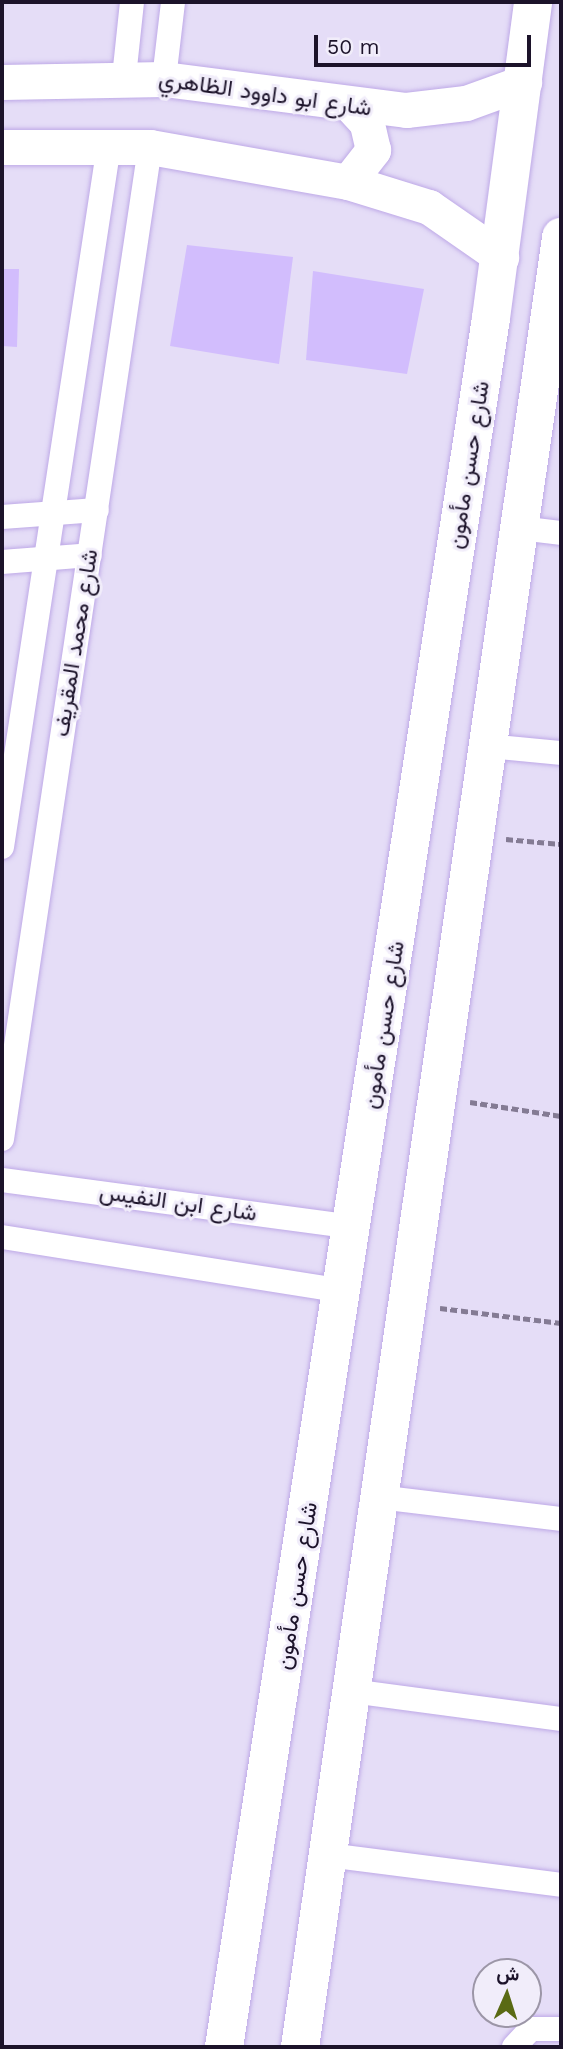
<!DOCTYPE html>
<html>
<head>
<meta charset="utf-8">
<style>
  body { margin:0 }
  #map { position:relative; width:563px; height:2049px; overflow:hidden; background:#e5ddf7; font-family:"Work Sans",Vazirmatn,sans-serif }
  div>[style] { position:absolute }
  .building>* { inset:0; background:#d2bdfd }
  .path>* { height:4.5px; margin-top:-2.25px; transform-origin:0; background:repeating-linear-gradient(90deg,#847b94 0 7px,transparent 0 10.5px) }
  .roads { filter:drop-shadow(0 0 2px #bea9e7) drop-shadow(0 0 2px #bea9e7) }
  .street>* { height:24px; margin:-12px; padding:0 12px; transform-origin:12px; border-radius:12px; background:#fff }
  .secondary>* { height:35px; margin:-17.5px; padding:0 17.5px; transform-origin:17.5px; border-radius:17.5px; background:#fff }
  .primary>* { height:38px; margin:-19px; padding:0 19px; transform-origin:19px; border-radius:19px; background:#fff }
  span { translate:-50% -50%; white-space:nowrap; text-align:center; line-height:1.15; -webkit-text-stroke:6px #f1edfa; paint-order:stroke }
  .street-label { font-size:23px; color:#1c132a }
  .frame { position:absolute; inset:0; border:4px solid #1c132a; pointer-events:none }
  .north { position:absolute; left:472px; top:1958px; width:70px; height:70px; box-sizing:border-box; background:#f1edfa; border:2px solid #9c96a7; border-radius:50%; rotate:3deg; font-size:19px; font-weight:700; line-height:28px; text-align:center; color:#1c132a }
  .north::after { content:''; display:block; margin:auto; width:24px; height:32px; background:#5a6a14; clip-path:polygon(50% 0,100% 100%,50% 72%,0 100%) }
  .scale { position:absolute; left:314px; top:35px; width:217px; height:32px; box-sizing:border-box; border:4px solid #1c132a; border-top:0; padding-left:9px; font-size:21px; line-height:24px; white-space:nowrap; color:#1c132a; -webkit-text-stroke:5px #f1edfa; paint-order:stroke }
</style>
</head>
<body>
<div id="map">
  <div class="building">
    <div style="clip-path:polygon(187px 245px,293px 257px,279px 364px,170px 346px)"></div>
    <div style="clip-path:polygon(2px 269px,19px 269px,17px 347px,2px 346px)"></div>
    <div style="clip-path:polygon(313px 271px,424px 289px,407px 374px,306px 360px)"></div>
  </div>
  <div class="path">
    <div style="left:506px;top:839px;width:55px;rotate:5.2deg"></div>
    <div style="left:470px;top:1102px;width:92px;rotate:8.7deg"></div>
    <div style="left:440px;top:1308px;width:122px;rotate:7.1deg"></div>
  </div>
  <div class="roads">
    <div class="street">
      <div style="left:124px;top:77px;width:75px;rotate:-83.9deg"></div>
      <div style="left:164px;top:79px;width:78px;rotate:-83.3deg"></div>
      <div style="left:2px;top:517px;width:95px;rotate:-4.2deg"></div>
      <div style="left:520px;top:528px;width:41px;rotate:7deg"></div>
      <div style="left:2px;top:562px;width:88px;rotate:-4.5deg"></div>
      <div style="left:488px;top:746px;width:73px;rotate:5.5deg"></div>
      <div style="left:2px;top:847px;width:710px;rotate:-81.33deg"></div>
      <div style="left:2px;top:1139px;width:1003px;rotate:-81.51deg"></div>
      <div style="left:2px;top:1180px;width:354px;rotate:7.6deg"></div>
      <div style="left:2px;top:1237px;width:345px;rotate:9deg"></div>
      <div style="left:379px;top:1497px;width:183px;rotate:6.9deg"></div>
      <div style="left:351px;top:1691px;width:212px;rotate:7.6deg"></div>
      <div style="left:328px;top:1855px;width:235px;rotate:7.3deg"></div>
      <div style="left:514px;top:2047px;width:25px;rotate:-47deg"></div>
      <div style="left:531px;top:2029px;width:30px"></div>
    </div>
    <div class="secondary">
      <div style="left:2px;top:82px;width:162px;rotate:-1.1deg"></div>
      <div style="left:164px;top:79px;width:244px;rotate:7.3deg"></div>
      <div style="left:406px;top:110px;width:60px;rotate:-6.7deg"></div>
      <div style="left:466px;top:103px;width:62px;rotate:-19.9deg"></div>
      <div style="left:2px;top:147px;width:148px"></div>
      <div style="left:150px;top:147px;width:201px;rotate:10deg"></div>
      <div style="left:348px;top:182px;width:85px;rotate:17.2deg"></div>
      <div style="left:429px;top:207px;width:88px;rotate:34.8deg"></div>
      <div style="left:348px;top:182px;width:41px;rotate:-52deg"></div>
      <div style="left:373px;top:150px;width:28px;rotate:-103deg"></div>
      <div style="left:367px;top:123px;width:21px;rotate:-133deg"></div>
    </div>
    <div class="primary">
      <div style="left:224px;top:2047px;width:1749px;rotate:-81.22deg"></div>
      <div style="left:491px;top:318px;width:319px;rotate:-82.4deg"></div>
      <div style="left:300px;top:2047px;width:1829px;rotate:-81.79deg"></div>
    </div>
  </div>
  <div class="street-label">
    <span style="left:265px;top:94px;rotate:8deg">شارع ابو داوود الظاهري</span>
    <span style="left:469px;top:465px;rotate:-81deg">شارع حسن مأمون</span>
    <span style="left:76px;top:643px;rotate:-81deg">شارع محمد المقريف</span>
    <span style="left:384px;top:1025px;rotate:-81deg">شارع حسن مأمون</span>
    <span style="left:178px;top:1203px;rotate:8deg">شارع ابن النفيس</span>
    <span style="left:297px;top:1586px;rotate:-81deg">شارع حسن مأمون</span>
  </div>
  <div class="frame"></div>
  <div class="north">ش</div>
  <div class="scale">50 m</div>
</div>
</body>
</html>
